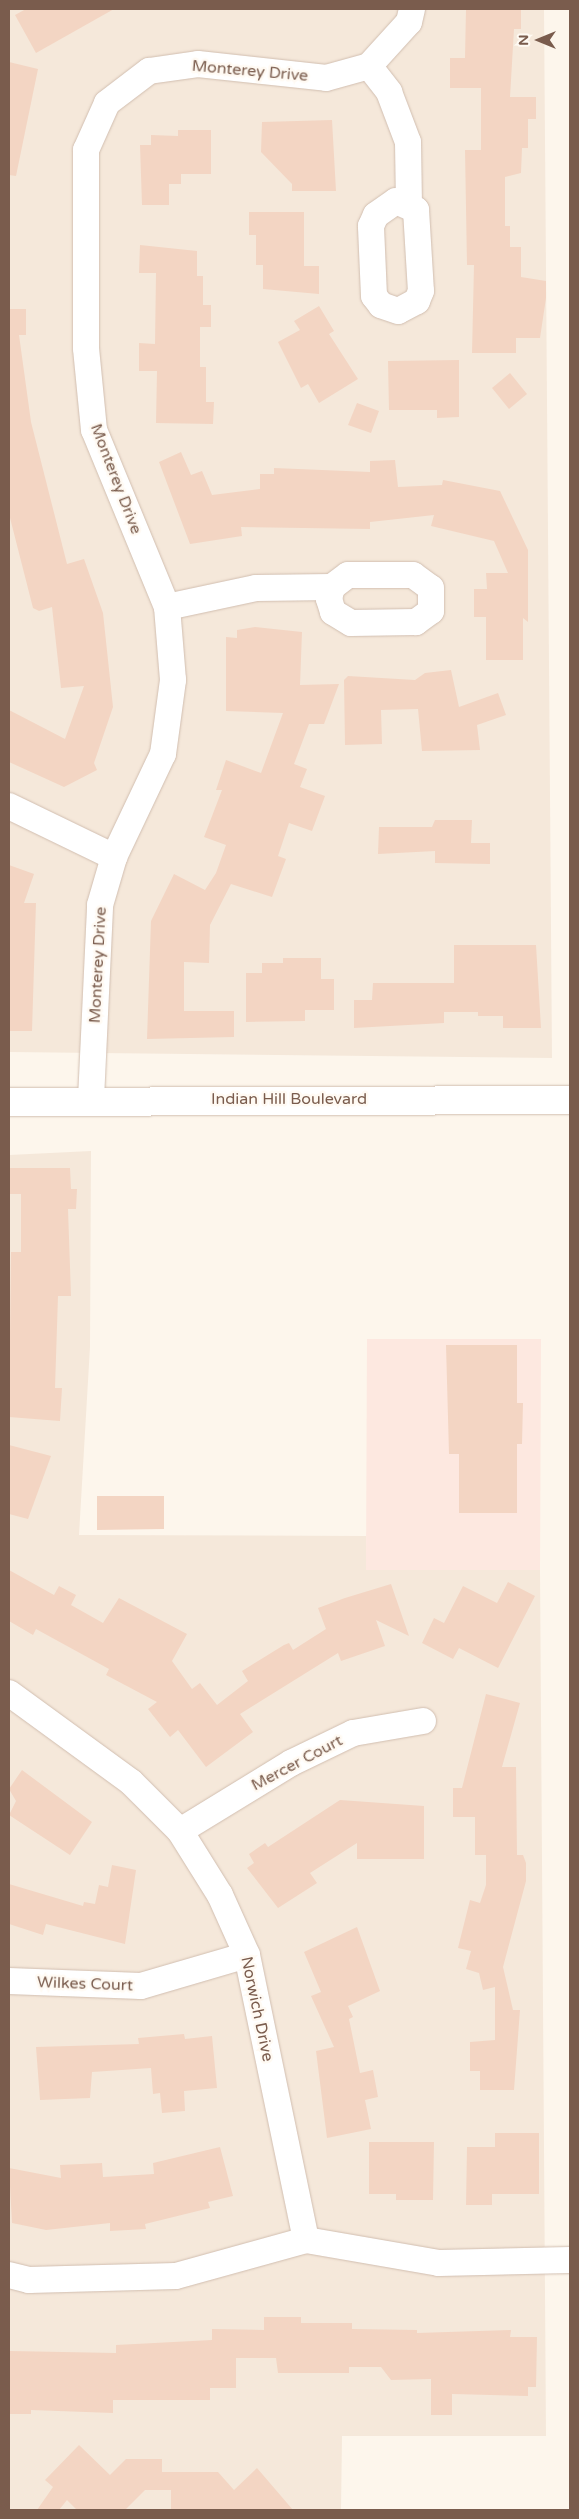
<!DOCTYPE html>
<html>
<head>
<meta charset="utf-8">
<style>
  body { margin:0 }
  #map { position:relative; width:579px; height:2519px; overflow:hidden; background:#fdf6ec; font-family:"Varela Round",sans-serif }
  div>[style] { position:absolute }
  .residential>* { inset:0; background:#f5e8da }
  .commercial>* { inset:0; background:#fde8e0 }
  .building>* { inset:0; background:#f3d5c3 }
  .roads { filter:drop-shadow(0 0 1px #d1beb0) drop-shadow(0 0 1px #d1beb0) }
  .minor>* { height:26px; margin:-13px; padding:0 13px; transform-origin:13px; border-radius:13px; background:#fff }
  .tertiary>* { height:28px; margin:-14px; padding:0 14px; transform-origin:14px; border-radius:14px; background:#fff }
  span { translate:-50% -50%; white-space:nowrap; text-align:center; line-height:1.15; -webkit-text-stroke:5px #fffaf3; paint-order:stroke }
  .street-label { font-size:16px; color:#7a5c4d }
  .frame { position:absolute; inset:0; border:10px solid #7a5c4d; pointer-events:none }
  .north { position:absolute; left:514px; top:15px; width:50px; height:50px; -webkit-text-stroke:4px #fffaf3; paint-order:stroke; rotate:270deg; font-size:14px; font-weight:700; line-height:20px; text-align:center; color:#7a5c4d }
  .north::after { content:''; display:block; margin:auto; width:18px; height:22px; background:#7a5c4d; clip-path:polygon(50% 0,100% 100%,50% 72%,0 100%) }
</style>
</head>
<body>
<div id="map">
  <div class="residential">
    <div style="clip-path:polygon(9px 9px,544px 9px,552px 1058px,9px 1052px)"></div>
    <div style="clip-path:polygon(91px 1151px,90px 1347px,79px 1535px,366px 1536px,367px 1570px,540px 1570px,546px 2436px,342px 2436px,341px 2510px,9px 2510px,9px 1155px)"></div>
  </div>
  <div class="commercial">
    <div style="clip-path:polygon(367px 1339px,541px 1339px,540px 1570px,366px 1570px)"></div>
  </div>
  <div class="building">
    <div style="clip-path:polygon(26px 9px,114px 9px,36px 53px,15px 15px)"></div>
    <div style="clip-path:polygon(466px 9px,521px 9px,521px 29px,514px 29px,510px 97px,536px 97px,536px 119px,528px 119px,528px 148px,522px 148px,521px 173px,505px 177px,505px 226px,510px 226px,510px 247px,521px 247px,521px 277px,546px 281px,546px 298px,540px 338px,516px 338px,516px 353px,472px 353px,474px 265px,467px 265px,465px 150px,481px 150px,481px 88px,450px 88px,450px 58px,465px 58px)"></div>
    <div style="clip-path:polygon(9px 62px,38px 69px,16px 176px,9px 175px)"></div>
    <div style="clip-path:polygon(332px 120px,336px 191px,292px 191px,292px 184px,261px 152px,262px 122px)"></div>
    <div style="clip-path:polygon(178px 130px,211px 130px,211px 174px,181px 174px,181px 184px,169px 184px,169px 205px,142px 205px,140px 145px,151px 145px,151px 135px,178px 136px)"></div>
    <div style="clip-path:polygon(249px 212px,304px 212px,304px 266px,319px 266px,319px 294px,263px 289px,263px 265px,256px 265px,256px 235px,249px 235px)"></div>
    <div style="clip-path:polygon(140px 245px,197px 251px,197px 276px,203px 276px,203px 305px,211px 305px,211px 327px,200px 327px,200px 367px,206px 367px,206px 402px,214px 402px,213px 424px,156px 423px,157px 371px,139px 371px,139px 343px,155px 344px,156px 273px,139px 273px)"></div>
    <div style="clip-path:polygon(319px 306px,334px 331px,329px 334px,358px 379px,319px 403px,308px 384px,301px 388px,278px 342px,300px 330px,294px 321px)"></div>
    <div style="clip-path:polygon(9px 309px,26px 309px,26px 335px,19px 335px,31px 422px,67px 564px,84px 559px,103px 613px,113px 707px,94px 763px,97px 770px,64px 787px,9px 762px,9px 710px,65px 739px,84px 686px,61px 688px,52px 607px,39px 611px,33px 608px,9px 514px)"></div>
    <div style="clip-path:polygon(459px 360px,459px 417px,437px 418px,437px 410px,389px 410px,388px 361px)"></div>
    <div style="clip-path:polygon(510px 373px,527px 394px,509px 409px,492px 388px)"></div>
    <div style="clip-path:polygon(357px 403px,379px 411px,371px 433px,348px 425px)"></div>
    <div style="clip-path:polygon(181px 452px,191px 475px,202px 471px,212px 495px,260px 489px,260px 474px,274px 474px,274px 468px,370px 472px,370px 461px,395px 460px,398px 487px,442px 485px,443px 480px,500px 491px,528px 550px,528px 622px,523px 618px,523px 660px,486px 660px,486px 617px,474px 617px,474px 589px,487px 589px,486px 573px,508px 573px,494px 541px,431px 526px,434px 515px,370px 522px,370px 529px,241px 527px,242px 536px,190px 544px,159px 462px)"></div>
    <div style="clip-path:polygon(255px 627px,302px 632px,300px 685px,339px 684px,324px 724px,309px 724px,294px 764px,307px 769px,300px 787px,325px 796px,312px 831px,289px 823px,278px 856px,286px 859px,272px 897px,231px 884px,210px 925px,209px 963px,184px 962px,184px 1011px,234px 1011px,234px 1037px,147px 1039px,151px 921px,174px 874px,205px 890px,216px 873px,226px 845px,204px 837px,222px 790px,216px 790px,226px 760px,261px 773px,283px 713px,226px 711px,226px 637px,237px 638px,237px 630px)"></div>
    <div style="clip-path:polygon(451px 670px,459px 707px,498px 693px,506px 715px,477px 725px,480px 750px,422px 751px,418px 709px,381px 710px,382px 744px,345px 745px,344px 680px,348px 676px,415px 680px,425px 673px)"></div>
    <div style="clip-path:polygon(435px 820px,472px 820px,471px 843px,490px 843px,490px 864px,435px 863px,435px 851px,378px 854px,379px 827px,432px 827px)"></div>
    <div style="clip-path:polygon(9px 865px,34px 874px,24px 903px,36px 903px,32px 1031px,9px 1031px)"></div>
    <div style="clip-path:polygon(454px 945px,536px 945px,541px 1028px,503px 1028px,503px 1016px,478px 1016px,478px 1012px,444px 1012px,444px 1023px,354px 1028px,354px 1000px,372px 1000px,373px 983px,454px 983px)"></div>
    <div style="clip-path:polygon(283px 958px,321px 958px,321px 979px,334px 979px,334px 1010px,305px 1010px,305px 1021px,246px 1022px,246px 973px,262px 973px,262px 963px,283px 963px)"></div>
    <div style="clip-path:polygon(9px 1168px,70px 1168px,71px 1189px,77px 1189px,76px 1209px,68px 1209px,71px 1296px,58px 1296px,55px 1388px,62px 1388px,60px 1421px,9px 1417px,11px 1252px,21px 1252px,21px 1194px,9px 1194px)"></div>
    <div style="clip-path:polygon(446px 1345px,517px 1345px,517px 1403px,523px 1403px,522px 1444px,517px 1444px,517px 1513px,459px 1513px,459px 1454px,449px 1454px)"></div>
    <div style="clip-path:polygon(9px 1445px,51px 1456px,28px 1519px,9px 1514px)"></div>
    <div style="clip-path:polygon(97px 1496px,164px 1496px,164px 1529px,97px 1530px)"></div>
    <div style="clip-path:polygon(9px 1570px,54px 1595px,59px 1586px,76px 1595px,71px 1605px,103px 1623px,119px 1598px,187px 1634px,172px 1661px,192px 1689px,200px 1683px,217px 1705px,248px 1681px,242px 1671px,284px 1645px,289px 1643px,293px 1650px,326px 1629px,318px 1608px,345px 1598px,391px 1584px,409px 1636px,376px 1620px,385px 1646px,341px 1661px,338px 1653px,240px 1714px,253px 1732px,206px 1767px,178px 1730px,170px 1737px,148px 1709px,157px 1702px,106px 1675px,109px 1669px,36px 1629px,33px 1635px,9px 1621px)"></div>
    <div style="clip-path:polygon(508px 1582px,535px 1596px,498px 1668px,459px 1648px,453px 1659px,422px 1643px,434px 1618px,444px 1623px,463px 1586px,497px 1603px)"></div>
    <div style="clip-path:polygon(486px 1694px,520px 1703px,502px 1767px,516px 1767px,517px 1855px,523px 1855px,526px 1863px,526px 1881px,503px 1967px,513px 2010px,520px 2010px,514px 2090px,480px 2090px,480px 2071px,470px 2071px,470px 2042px,495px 2040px,495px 1987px,483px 1990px,479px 1973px,466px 1969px,471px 1951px,458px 1948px,470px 1900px,480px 1903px,486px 1885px,486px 1855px,475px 1855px,475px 1817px,453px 1817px,453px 1788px,462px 1788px)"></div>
    <div style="clip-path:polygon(22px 1770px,92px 1822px,70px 1855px,9px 1815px,16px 1801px,9px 1789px)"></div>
    <div style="clip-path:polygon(340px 1800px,424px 1806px,424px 1859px,357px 1859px,357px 1843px,310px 1873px,317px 1883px,278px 1908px,247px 1868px,254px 1863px,249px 1854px,265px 1843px,268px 1847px)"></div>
    <div style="clip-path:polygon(112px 1865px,136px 1870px,125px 1944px,46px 1924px,43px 1935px,9px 1924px,9px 1884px,83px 1906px,84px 1902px,95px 1904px,99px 1885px,108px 1887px)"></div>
    <div style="clip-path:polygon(357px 1927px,380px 1991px,348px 2006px,353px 2017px,349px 2019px,360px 2073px,373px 2070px,378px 2097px,365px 2100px,371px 2129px,327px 2138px,316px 2051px,334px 2047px,311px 1996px,321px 1992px,304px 1952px)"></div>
    <div style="clip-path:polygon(184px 2034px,185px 2039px,212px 2036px,217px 2088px,184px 2091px,185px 2111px,162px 2113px,160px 2093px,153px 2094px,151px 2068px,92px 2072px,90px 2098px,40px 2100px,36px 2047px,139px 2044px,138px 2038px)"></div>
    <div style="clip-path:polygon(495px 2133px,539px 2133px,539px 2194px,492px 2194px,492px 2205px,466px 2205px,467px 2147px,495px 2147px)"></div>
    <div style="clip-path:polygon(369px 2142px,434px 2142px,433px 2200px,396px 2200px,396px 2194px,369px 2194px)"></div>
    <div style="clip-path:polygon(220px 2147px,233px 2196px,208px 2202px,210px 2208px,145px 2224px,146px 2229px,110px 2231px,110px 2223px,46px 2230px,12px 2223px,9px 2168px,61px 2178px,60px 2165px,102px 2163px,103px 2177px,154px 2174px,153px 2163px)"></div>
    <div style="clip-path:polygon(264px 2317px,301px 2317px,301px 2323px,352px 2323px,352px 2329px,417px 2330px,417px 2333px,511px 2330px,510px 2337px,537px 2337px,536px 2387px,528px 2387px,528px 2396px,452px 2394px,452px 2415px,431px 2415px,431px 2379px,391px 2380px,381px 2367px,349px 2367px,349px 2373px,278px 2373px,276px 2358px,236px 2358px,236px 2388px,210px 2388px,210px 2400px,113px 2400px,113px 2413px,31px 2410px,31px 2414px,9px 2414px,9px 2351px,116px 2353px,116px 2345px,212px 2340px,212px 2329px,264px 2330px)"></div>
    <div style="clip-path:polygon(79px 2445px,110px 2475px,126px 2459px,162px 2459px,162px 2472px,218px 2472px,234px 2490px,257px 2468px,293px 2510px,171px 2510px,171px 2490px,145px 2490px,125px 2510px,77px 2510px,67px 2500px,59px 2510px,37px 2510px,53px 2487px,45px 2480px)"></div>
  </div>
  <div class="roads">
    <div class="minor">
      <div style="left:369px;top:66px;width:33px;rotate:52deg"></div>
      <div style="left:389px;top:92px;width:53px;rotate:69.2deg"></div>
      <div style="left:408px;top:142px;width:61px;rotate:89.1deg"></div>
      <div style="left:396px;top:201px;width:22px;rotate:24deg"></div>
      <div style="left:416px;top:210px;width:81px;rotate:86.5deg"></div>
      <div style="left:421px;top:291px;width:11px;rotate:112deg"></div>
      <div style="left:417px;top:301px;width:21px;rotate:152deg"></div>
      <div style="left:398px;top:311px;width:18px;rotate:-161deg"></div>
      <div style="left:381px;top:305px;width:11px;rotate:-128deg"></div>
      <div style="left:374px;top:296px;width:70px;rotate:-92.5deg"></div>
      <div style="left:371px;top:226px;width:12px;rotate:-66deg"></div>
      <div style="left:376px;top:215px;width:24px;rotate:-35deg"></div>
      <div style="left:348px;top:575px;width:65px"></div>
      <div style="left:413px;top:575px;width:22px;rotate:36deg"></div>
      <div style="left:431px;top:588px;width:23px;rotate:90deg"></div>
      <div style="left:431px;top:611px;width:19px;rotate:144deg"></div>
      <div style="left:416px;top:622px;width:65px;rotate:179.1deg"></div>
      <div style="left:351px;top:623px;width:21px;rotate:-149deg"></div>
      <div style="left:333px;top:612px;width:14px;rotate:-107deg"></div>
      <div style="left:329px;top:599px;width:12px;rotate:-76deg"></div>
      <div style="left:332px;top:587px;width:20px;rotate:-37deg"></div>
      <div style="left:167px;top:607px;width:91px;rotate:-12.1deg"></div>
      <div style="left:256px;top:588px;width:76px;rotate:-0.8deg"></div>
      <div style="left:9px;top:806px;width:117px;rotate:25.9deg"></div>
      <div style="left:91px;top:1099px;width:194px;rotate:-87.3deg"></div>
      <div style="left:100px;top:905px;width:50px;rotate:-73.7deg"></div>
      <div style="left:114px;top:857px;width:114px;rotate:-64.6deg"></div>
      <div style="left:163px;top:754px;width:75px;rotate:-82.3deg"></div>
      <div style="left:173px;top:680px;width:73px;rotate:-94.7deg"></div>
      <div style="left:167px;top:607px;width:191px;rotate:-112.4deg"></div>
      <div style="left:94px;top:430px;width:82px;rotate:-95.6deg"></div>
      <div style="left:86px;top:348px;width:198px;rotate:-90deg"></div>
      <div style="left:86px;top:150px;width:51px;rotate:-65.9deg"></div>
      <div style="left:107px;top:103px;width:53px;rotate:-37.3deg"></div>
      <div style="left:149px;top:71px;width:49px;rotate:-8.1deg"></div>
      <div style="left:198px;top:64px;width:129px;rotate:6.2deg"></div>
      <div style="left:326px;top:78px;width:45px;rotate:-15.6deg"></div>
      <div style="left:369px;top:66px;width:59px;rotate:-47.7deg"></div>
      <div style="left:409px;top:22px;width:13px;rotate:-77deg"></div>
      <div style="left:9px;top:1693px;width:151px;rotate:36.1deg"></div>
      <div style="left:131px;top:1782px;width:69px;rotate:45deg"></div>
      <div style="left:180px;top:1831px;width:75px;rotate:58deg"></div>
      <div style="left:220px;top:1895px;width:66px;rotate:65.8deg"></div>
      <div style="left:247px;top:1955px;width:291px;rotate:78.3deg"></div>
      <div style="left:180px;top:1831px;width:130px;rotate:-31.5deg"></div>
      <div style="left:291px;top:1763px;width:69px;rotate:-25.8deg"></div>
      <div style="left:353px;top:1733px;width:71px;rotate:-9.7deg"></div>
      <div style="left:9px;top:1981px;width:132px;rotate:2.2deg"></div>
      <div style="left:141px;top:1986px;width:110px;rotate:-16.3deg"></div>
      <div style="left:9px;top:2275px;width:21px;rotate:14deg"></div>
      <div style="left:29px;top:2280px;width:147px;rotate:-1.6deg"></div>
      <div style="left:176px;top:2276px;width:135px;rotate:-15.5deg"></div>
      <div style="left:306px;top:2240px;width:135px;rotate:9.8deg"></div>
      <div style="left:439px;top:2263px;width:131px;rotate:-1.3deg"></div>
    </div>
    <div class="tertiary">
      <div style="left:9px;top:1102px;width:561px;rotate:-0.2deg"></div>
    </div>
  </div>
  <div class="street-label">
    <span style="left:250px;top:71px;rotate:5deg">Monterey Drive</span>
    <span style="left:116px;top:479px;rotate:69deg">Monterey Drive</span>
    <span style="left:98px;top:965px;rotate:-87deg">Monterey Drive</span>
    <span style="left:289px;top:1099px">Indian Hill Boulevard</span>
    <span style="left:297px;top:1763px;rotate:-28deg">Mercer Court</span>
    <span style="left:85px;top:1984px;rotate:2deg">Wilkes Court</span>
    <span style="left:257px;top:2009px;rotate:78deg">Norwich Drive</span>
  </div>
  <div class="frame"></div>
  <div class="north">N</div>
</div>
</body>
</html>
